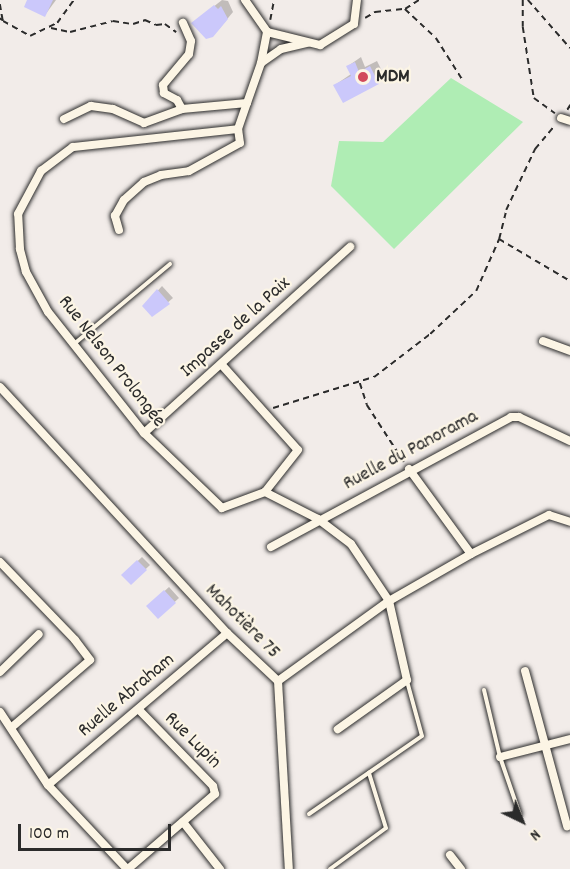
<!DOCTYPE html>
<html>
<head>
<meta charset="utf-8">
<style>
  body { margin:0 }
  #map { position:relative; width:570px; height:869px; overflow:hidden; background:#f2ece9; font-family:Dekko,sans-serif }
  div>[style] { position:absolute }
  .green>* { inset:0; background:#afedb4 }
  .shadow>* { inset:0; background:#0003 }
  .building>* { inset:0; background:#cbc8fb }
  .path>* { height:1.5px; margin-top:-0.75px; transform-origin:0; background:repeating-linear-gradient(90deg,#2b2b2b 0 6px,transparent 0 10.5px) }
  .roads { filter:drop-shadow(0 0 2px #2b2b2b) drop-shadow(0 0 2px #2b2b2b) }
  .lane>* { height:4px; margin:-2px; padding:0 2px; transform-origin:2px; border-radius:2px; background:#fcf5e5 }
  .street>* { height:8px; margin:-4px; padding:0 4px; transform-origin:4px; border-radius:4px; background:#fcf5e5 }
  .dots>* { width:16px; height:16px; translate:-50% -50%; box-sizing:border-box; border:3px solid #fcf5e5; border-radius:50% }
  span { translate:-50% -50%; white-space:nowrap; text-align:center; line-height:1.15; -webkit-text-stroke:4.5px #fcf5e5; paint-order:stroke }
  .poi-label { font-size:20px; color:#2b2b2b; font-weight:700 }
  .left { translate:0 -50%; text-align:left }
  .street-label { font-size:20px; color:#2b2b2b }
  .north { position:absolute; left:492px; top:791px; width:60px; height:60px; -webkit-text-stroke:4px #fcf5e5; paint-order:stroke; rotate:137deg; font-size:16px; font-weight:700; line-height:24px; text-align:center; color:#2b2b2b }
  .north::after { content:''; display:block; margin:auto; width:21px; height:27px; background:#2b2b2b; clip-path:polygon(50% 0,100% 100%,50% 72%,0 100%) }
  .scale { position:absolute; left:18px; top:824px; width:153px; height:27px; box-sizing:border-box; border:3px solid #2b2b2b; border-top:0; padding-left:8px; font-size:18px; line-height:21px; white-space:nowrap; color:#2b2b2b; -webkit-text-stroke:4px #fcf5e5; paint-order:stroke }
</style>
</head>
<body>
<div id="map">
  <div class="green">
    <div style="clip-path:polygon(451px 78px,523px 122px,394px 249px,331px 186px,339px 141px,383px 142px)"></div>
  </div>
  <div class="shadow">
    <div style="clip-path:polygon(28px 0,56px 0,45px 15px)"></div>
    <div style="clip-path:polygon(222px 0,228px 1px,233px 12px,219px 29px,193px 23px)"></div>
    <div style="clip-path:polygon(361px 57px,365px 67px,377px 61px,385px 77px,379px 83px,335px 85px,351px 74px,348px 66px)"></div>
    <div style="clip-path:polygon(162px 286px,173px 298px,153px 315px,144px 306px)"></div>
    <div style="clip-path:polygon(142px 557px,150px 565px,131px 583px,123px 575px)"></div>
    <div style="clip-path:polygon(169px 587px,179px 598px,158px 617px,148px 606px)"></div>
  </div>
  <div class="building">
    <div style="clip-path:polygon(27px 0,53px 0,45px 17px,24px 7px)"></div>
    <div style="clip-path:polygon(214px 5px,218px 9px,221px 6px,228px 19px,213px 37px,206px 39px,191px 23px)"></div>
    <div style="clip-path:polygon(355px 62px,359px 72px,370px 66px,379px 84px,343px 103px,333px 85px,351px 76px,346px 66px)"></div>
    <div style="clip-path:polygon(157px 289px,170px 304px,152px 317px,142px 306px)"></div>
    <div style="clip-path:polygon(137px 560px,147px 570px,131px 585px,121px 575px)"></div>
    <div style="clip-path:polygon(164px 590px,176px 603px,158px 619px,146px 606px)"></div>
  </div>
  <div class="path">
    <div style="left:523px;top:0;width:27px;rotate:90deg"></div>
    <div style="left:523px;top:27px;width:72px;rotate:81.2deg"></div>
    <div style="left:534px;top:98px;width:26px;rotate:36deg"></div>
    <div style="left:528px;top:0;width:64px;rotate:48.8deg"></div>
    <div style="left:0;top:4px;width:17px;rotate:80deg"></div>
    <div style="left:3px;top:21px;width:4px;rotate:-146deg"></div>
    <div style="left:405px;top:9px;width:42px;rotate:43.1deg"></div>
    <div style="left:436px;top:38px;width:49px;rotate:57.6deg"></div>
    <div style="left:365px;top:18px;width:12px;rotate:-31deg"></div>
    <div style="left:375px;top:12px;width:30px;rotate:-6deg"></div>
    <div style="left:405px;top:9px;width:17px;rotate:-33deg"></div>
    <div style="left:270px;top:20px;width:20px;rotate:-79deg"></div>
    <div style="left:3px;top:21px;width:31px;rotate:29deg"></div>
    <div style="left:30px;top:36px;width:30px;rotate:-26deg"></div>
    <div style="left:57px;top:23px;width:29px;rotate:-54deg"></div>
    <div style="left:51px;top:28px;width:19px;rotate:12deg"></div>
    <div style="left:70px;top:32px;width:44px;rotate:-14.3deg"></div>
    <div style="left:113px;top:21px;width:20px;rotate:9deg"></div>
    <div style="left:133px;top:24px;width:13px;rotate:-18deg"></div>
    <div style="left:145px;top:20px;width:12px;rotate:24deg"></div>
    <div style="left:156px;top:25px;width:9px;rotate:-6deg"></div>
    <div style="left:165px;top:24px;width:14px;rotate:36deg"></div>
    <div style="left:567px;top:110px;width:6px;rotate:-59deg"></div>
    <div style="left:499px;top:239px;width:82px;rotate:30.6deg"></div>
    <div style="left:360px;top:383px;width:23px;rotate:72deg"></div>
    <div style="left:367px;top:405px;width:68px;rotate:57deg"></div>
    <div style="left:273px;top:408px;width:106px;rotate:-17.1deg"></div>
    <div style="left:374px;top:377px;width:71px;rotate:-37.5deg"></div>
    <div style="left:430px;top:334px;width:63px;rotate:-43.1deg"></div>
    <div style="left:476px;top:291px;width:57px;rotate:-66.1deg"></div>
    <div style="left:499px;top:239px;width:30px;rotate:-76deg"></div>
    <div style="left:506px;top:210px;width:68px;rotate:-64.6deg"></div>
    <div style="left:535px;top:149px;width:30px;rotate:-50deg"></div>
  </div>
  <div class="roads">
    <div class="lane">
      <div style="left:74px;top:344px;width:125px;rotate:-39.8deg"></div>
      <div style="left:484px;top:690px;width:69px;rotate:76.6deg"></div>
      <div style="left:500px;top:757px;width:61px;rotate:71deg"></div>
      <div style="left:309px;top:814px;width:137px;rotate:-34.6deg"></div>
      <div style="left:422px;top:736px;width:57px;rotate:-105.3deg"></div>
      <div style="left:330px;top:869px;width:69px;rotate:-36.2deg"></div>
      <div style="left:386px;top:828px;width:58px;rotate:-107.2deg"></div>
    </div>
    <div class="street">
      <div style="left:245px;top:0;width:39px;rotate:55deg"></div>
      <div style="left:267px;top:32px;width:55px;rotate:13.8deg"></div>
      <div style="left:320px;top:45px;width:40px;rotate:-32deg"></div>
      <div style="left:354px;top:24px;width:24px;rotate:-83deg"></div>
      <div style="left:261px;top:63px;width:32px;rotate:-79deg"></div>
      <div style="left:182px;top:109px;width:65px;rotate:-5.3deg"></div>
      <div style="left:247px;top:103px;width:42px;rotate:-70.7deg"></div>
      <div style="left:261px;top:63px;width:24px;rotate:-35deg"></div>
      <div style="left:281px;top:49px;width:27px;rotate:-13deg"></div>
      <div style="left:561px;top:118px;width:9px;rotate:18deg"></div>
      <div style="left:64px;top:119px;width:30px;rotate:-26deg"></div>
      <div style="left:91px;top:106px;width:22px;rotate:8deg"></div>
      <div style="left:113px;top:109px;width:34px;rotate:24deg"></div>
      <div style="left:144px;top:123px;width:40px;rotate:-20.2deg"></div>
      <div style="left:182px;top:109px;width:10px;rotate:-119deg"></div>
      <div style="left:177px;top:100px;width:15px;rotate:-152deg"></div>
      <div style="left:164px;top:93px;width:8px;rotate:-97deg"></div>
      <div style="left:163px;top:85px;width:40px;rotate:-50deg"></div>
      <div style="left:189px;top:54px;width:13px;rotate:-81deg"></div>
      <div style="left:191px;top:41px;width:20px;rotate:-114deg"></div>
      <div style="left:119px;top:230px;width:15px;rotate:-106deg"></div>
      <div style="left:115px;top:216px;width:18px;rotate:-61deg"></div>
      <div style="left:124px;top:200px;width:27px;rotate:-42deg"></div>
      <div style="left:144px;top:182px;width:18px;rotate:-22deg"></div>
      <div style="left:161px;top:175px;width:28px;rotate:-8deg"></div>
      <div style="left:189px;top:171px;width:58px;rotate:-28.8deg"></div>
      <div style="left:240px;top:143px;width:14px;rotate:-98deg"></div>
      <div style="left:238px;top:129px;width:28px;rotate:-71deg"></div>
      <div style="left:543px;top:341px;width:29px;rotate:20deg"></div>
      <div style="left:221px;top:364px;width:115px;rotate:48.2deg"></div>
      <div style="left:298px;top:450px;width:53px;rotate:128.2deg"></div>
      <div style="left:265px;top:492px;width:46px;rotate:159.6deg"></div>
      <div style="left:222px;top:508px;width:108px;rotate:-136.1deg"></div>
      <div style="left:144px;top:433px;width:154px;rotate:-128.4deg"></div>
      <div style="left:48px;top:312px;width:46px;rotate:-118.8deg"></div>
      <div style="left:26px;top:272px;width:24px;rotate:-105deg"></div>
      <div style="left:20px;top:249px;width:35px;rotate:-93deg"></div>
      <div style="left:18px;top:214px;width:49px;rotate:-61.9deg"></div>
      <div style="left:41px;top:171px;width:40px;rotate:-37deg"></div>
      <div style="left:73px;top:147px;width:166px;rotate:-6.2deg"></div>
      <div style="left:0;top:387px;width:335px;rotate:47.3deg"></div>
      <div style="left:227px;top:633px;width:70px;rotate:43.3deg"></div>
      <div style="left:278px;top:681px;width:137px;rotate:-35.8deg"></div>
      <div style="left:389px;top:601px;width:95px;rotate:-29.8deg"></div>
      <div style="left:471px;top:554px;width:87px;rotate:-26.6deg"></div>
      <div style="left:549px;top:515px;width:22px;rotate:18deg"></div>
      <div style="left:144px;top:433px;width:278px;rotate:-42.1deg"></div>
      <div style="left:409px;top:469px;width:105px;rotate:53.9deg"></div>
      <div style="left:265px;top:492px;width:59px;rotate:27deg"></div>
      <div style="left:318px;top:519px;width:41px;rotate:37.1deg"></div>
      <div style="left:351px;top:544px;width:69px;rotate:56.3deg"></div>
      <div style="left:389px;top:601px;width:81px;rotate:77.2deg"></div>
      <div style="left:407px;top:680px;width:85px;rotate:144.6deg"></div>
      <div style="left:271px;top:547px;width:273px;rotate:-28.4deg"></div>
      <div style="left:511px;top:417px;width:8px"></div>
      <div style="left:519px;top:417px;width:56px;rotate:25.2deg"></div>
      <div style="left:0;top:562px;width:108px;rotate:46.1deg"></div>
      <div style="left:75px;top:640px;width:25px;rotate:53deg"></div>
      <div style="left:90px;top:660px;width:104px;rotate:139.3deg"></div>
      <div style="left:525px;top:671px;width:161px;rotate:74.8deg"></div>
      <div style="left:0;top:672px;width:54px;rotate:-44.3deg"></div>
      <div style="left:278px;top:681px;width:188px;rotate:86.7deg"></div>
      <div style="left:0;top:712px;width:87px;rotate:56.7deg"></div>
      <div style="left:48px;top:785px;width:115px;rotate:46.8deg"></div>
      <div style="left:500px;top:757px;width:72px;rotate:-14.4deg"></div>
      <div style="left:48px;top:785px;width:235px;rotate:-40.3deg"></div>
      <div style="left:183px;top:822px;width:60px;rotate:51.8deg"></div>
      <div style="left:450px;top:855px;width:18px;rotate:52deg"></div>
      <div style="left:128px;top:869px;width:115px;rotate:-40.8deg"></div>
      <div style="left:215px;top:794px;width:8px;rotate:-104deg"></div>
      <div style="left:213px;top:786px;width:107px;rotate:-134.2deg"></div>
    </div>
  </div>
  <div class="dots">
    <div style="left:363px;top:77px;background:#d1495b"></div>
  </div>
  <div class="poi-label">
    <span class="left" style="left:376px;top:77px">MDM</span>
  </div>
  <div class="street-label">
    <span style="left:236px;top:328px;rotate:-42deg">Impasse de la Paix</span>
    <span style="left:111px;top:362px;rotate:52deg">Rue Nelson Prolongée</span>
    <span style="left:411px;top:451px;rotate:-28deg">Ruelle du Panorama</span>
    <span style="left:242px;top:622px;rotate:45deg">Mahotière 75</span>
    <span style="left:127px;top:696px;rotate:-40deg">Ruelle Abraham</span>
    <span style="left:192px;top:741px;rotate:45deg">Rue Lupin</span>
  </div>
  <div class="north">N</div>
  <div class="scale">100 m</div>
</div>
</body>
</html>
